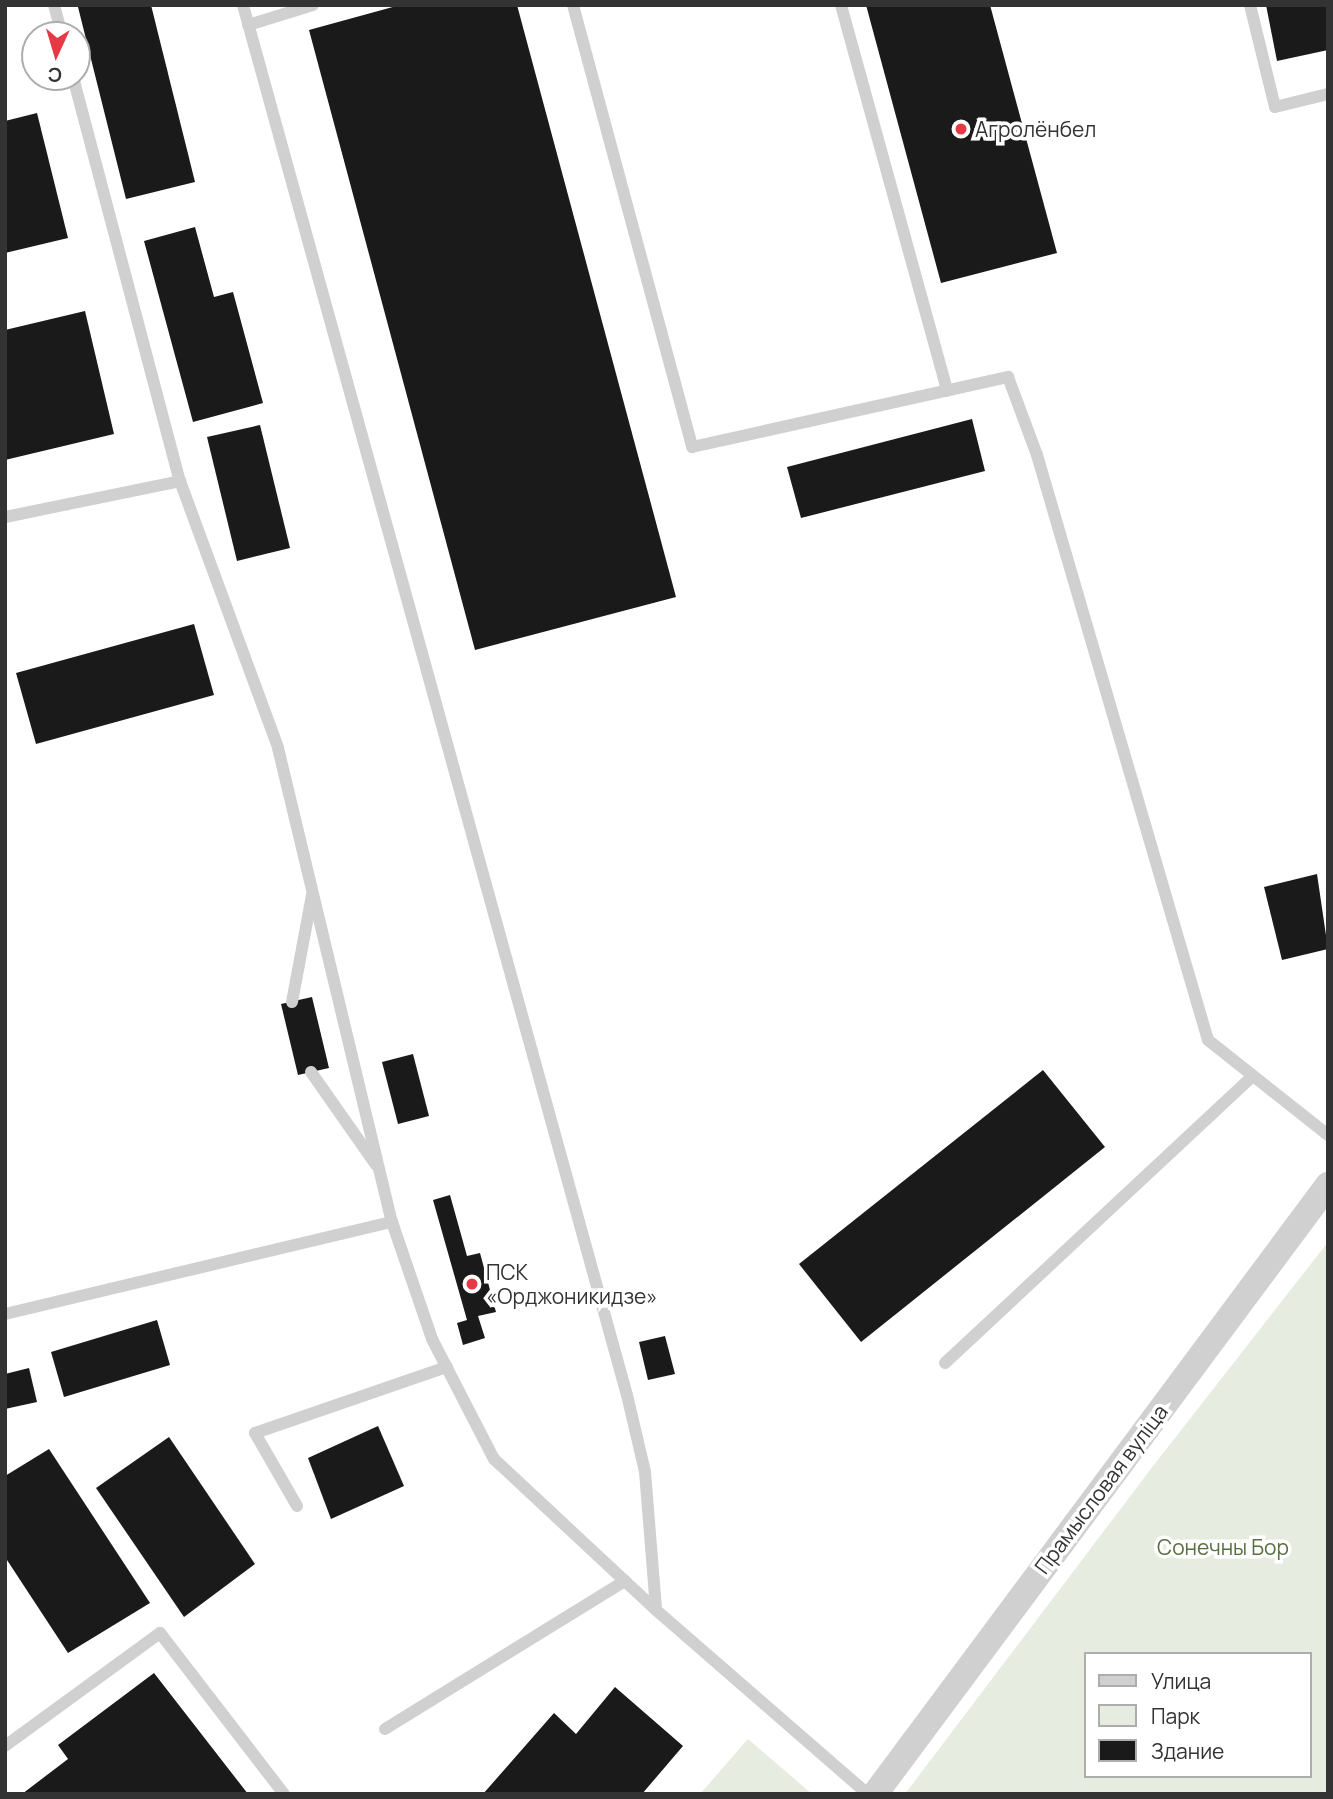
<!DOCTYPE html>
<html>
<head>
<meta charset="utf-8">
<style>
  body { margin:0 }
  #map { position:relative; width:1333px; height:1799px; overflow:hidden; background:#fff; font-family:Manrope,sans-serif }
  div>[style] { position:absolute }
  .green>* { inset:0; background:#e6ecdf }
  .building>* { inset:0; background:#1a1a1a }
  .service>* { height:12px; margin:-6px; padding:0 6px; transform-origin:6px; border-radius:6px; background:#d0d0d0 }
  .minor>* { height:26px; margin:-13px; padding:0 13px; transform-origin:13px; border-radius:13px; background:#d0d0d0 }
  .dots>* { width:19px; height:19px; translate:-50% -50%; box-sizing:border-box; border:4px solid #fff; border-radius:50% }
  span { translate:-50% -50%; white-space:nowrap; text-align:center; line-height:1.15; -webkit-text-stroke:7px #fff; paint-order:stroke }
  .poi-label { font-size:21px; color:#333 }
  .left { translate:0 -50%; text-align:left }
  .street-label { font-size:21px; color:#333 }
  .park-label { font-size:21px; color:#56703f }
  .frame { position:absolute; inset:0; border:7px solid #333; pointer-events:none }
  .legend { position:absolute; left:1084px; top:1652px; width:228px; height:126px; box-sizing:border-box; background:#fff; border:2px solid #adadad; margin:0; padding:9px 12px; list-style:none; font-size:21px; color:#333 }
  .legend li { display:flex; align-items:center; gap:14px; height:35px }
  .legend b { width:35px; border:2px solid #adadad }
  .north { position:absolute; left:21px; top:21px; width:70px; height:70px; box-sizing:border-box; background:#fff; border:2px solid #adadad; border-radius:50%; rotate:184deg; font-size:19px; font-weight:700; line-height:28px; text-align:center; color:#333 }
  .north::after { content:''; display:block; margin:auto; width:24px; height:32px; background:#e63946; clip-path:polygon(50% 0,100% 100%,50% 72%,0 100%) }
</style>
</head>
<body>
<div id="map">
  <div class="green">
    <div style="clip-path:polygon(evenodd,1328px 1242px,1328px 1794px,905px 1794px,1150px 1470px,1328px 1242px,1086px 1654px,1310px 1654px,1310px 1776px,1086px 1776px,1086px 1654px)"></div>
    <div style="clip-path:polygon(748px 1739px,812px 1794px,700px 1794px)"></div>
  </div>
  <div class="building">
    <div style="clip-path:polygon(86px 5px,151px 5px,195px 182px,126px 199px,78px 7px)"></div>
    <div style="clip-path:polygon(400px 5px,517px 5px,676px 597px,475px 650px,309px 30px)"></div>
    <div style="clip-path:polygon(866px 5px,990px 5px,1057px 253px,941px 283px)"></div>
    <div style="clip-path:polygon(1266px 5px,1328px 5px,1328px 50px,1277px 61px)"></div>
    <div style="clip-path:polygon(37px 113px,68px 238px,5px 253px,5px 121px)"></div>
    <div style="clip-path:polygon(195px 227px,214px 297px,233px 292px,263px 403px,193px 422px,144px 241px)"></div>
    <div style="clip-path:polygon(85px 311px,114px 434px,5px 460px,5px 330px)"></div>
    <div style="clip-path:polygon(972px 419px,985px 471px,801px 518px,787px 467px)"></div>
    <div style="clip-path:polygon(260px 425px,290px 548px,237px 561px,207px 437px)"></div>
    <div style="clip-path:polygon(194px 624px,214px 695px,36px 744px,16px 673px)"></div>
    <div style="clip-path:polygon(1317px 874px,1328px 949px,1282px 960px,1264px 887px)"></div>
    <div style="clip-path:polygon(312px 997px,329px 1068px,298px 1075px,281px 1004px)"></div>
    <div style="clip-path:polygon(413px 1054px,429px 1116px,398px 1124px,382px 1062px)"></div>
    <div style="clip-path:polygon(1043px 1070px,1105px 1147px,861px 1342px,799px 1264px)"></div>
    <div style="clip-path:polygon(450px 1195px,467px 1256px,480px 1253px,496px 1312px,478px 1316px,485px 1338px,463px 1345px,457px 1323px,467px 1320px,433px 1200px)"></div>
    <div style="clip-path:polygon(157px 1320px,170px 1365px,64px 1397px,51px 1352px)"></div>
    <div style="clip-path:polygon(665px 1336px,675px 1374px,648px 1380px,639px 1342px)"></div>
    <div style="clip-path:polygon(29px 1368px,37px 1402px,5px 1409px,5px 1374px)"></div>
    <div style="clip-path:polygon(378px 1426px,404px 1486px,331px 1519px,308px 1458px)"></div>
    <div style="clip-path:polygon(169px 1437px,255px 1564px,184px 1617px,96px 1488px)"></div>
    <div style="clip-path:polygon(49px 1449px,150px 1603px,68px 1653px,5px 1557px,5px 1476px)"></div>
    <div style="clip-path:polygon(154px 1673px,248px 1794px,22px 1794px,68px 1759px,58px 1745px)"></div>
    <div style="clip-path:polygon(615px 1687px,683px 1746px,642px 1794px,483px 1794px,554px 1713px,576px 1734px)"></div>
  </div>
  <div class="service">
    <div style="left:54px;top:5px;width:31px;rotate:75deg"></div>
    <div style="left:243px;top:5px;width:1442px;rotate:74.56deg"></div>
    <div style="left:627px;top:1395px;width:79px;rotate:76.8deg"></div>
    <div style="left:645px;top:1472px;width:138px;rotate:85.4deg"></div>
    <div style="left:573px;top:5px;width:458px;rotate:74.9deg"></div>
    <div style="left:692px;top:447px;width:324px;rotate:-12.5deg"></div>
    <div style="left:1008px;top:377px;width:83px;rotate:69.6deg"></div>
    <div style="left:1037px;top:455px;width:609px;rotate:73.71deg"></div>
    <div style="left:1208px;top:1040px;width:153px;rotate:38.4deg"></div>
    <div style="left:841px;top:5px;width:400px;rotate:74.6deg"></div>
    <div style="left:1250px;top:5px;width:105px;rotate:76.2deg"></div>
    <div style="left:1275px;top:107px;width:55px;rotate:-13.8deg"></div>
    <div style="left:248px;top:25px;width:68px;rotate:-17.1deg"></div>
    <div style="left:73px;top:77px;width:418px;rotate:75.2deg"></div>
    <div style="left:180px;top:481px;width:284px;rotate:69.8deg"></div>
    <div style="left:278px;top:748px;width:488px;rotate:76.5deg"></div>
    <div style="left:392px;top:1222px;width:124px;rotate:71.1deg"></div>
    <div style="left:432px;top:1339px;width:135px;rotate:62.7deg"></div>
    <div style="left:494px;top:1459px;width:221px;rotate:43deg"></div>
    <div style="left:656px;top:1610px;width:281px;rotate:41deg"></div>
    <div style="left:5px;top:517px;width:179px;rotate:-11.6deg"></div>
    <div style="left:292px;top:1002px;width:109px;rotate:-79.4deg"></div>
    <div style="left:311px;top:1072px;width:113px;rotate:55deg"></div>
    <div style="left:5px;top:1314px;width:398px;rotate:-13.4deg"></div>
    <div style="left:945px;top:1363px;width:421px;rotate:-43deg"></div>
    <div style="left:297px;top:1506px;width:84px;rotate:-119.9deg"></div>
    <div style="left:255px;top:1433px;width:203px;rotate:-19deg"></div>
    <div style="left:385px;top:1729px;width:282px;rotate:-31.7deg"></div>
    <div style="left:5px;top:1746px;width:192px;rotate:-36.1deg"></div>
    <div style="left:160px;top:1633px;width:203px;rotate:52.4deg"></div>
  </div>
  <div class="minor">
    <div style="left:875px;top:1794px;width:759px;rotate:-53.36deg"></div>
  </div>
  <div class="dots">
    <div style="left:961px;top:129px;background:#e63946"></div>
    <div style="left:472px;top:1284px;background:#e63946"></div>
  </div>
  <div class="poi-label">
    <span class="left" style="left:975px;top:129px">Агролёнбел</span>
    <span class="left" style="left:486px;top:1284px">ПСК<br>«Орджоникидзе»</span>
  </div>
  <div class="street-label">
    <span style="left:1101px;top:1489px;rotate:-53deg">Прамысловая вуліца</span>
  </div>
  <div class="park-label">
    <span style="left:1223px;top:1547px">Сонечны Бор</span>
  </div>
  <div class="frame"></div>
  <ul class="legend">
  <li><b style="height:9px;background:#d0d0d0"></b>Улица</li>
  <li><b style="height:19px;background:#e6ecdf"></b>Парк</li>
  <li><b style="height:19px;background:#1a1a1a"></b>Здание</li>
  </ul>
  <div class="north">С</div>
</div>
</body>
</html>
